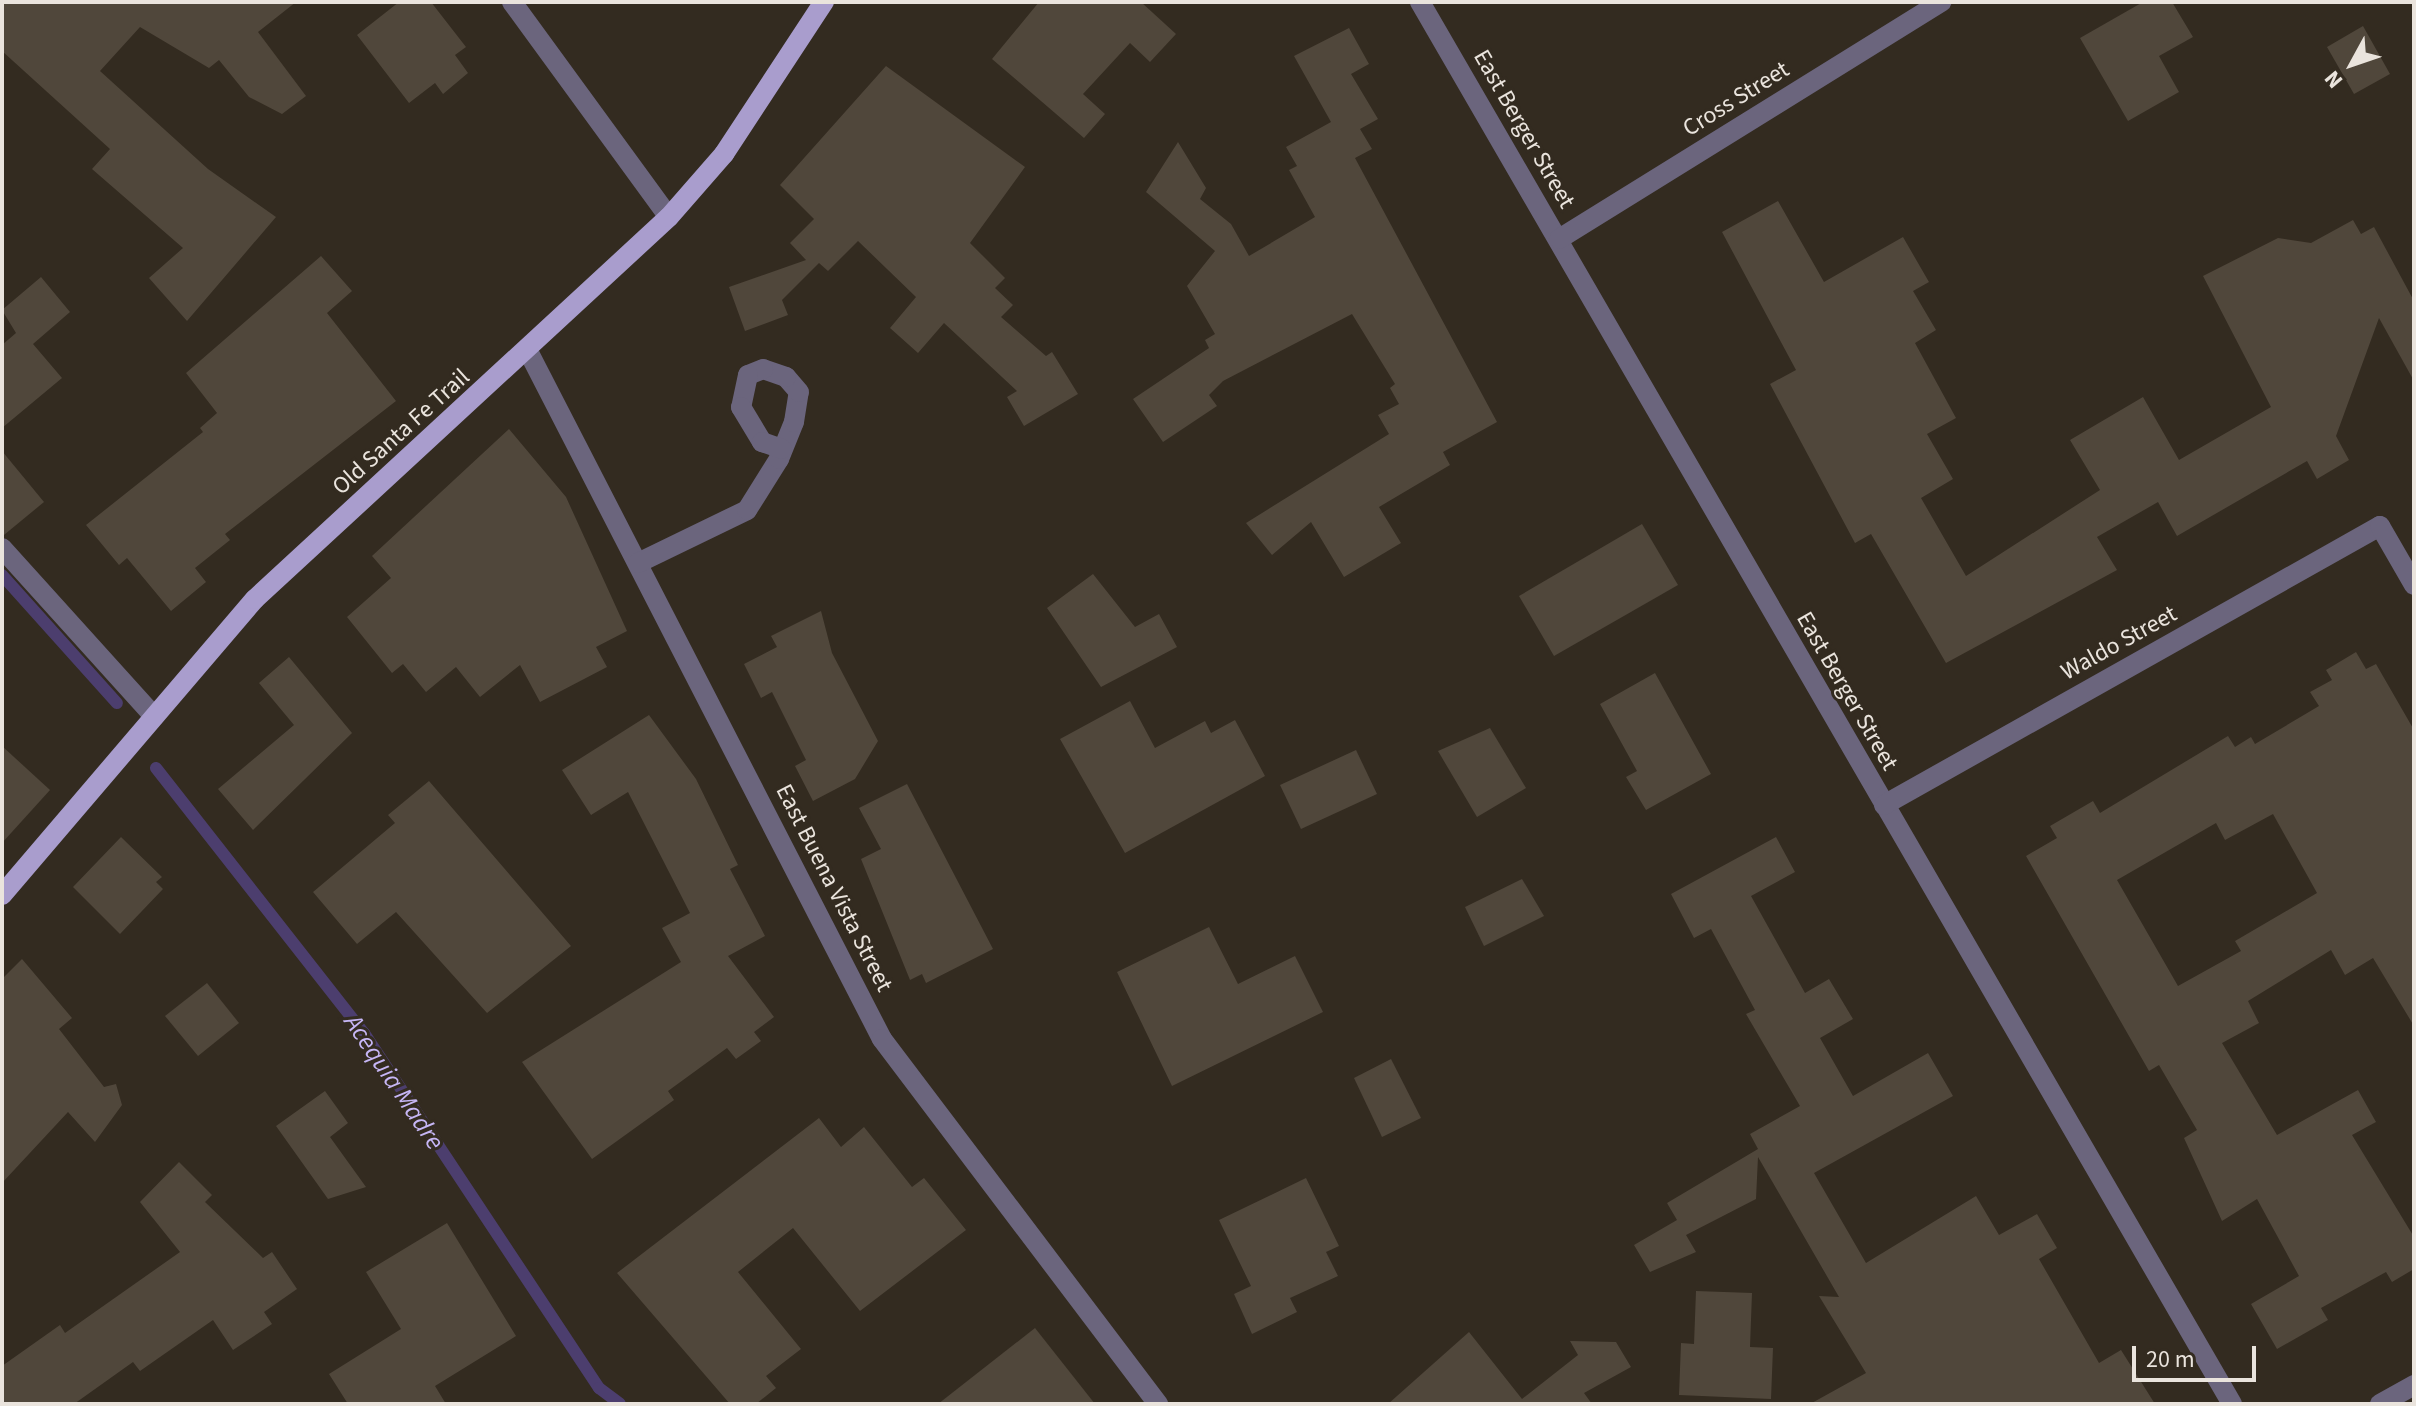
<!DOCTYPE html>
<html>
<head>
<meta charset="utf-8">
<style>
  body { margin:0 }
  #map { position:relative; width:2416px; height:1406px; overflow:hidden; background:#332b20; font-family:"Source Sans 3",sans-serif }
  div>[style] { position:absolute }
  .stream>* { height:12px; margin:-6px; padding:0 6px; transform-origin:6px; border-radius:6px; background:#4c3e6e }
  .building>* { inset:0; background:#50473b }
  .minor>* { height:20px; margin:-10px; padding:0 10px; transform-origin:10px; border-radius:10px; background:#6b657d }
  .major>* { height:20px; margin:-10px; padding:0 10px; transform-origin:10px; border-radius:10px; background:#a99dcd }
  span { translate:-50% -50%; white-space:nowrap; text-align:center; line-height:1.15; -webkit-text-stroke:6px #332b20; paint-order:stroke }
  .street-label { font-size:24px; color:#eae4dd }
  .water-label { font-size:26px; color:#c6b6f5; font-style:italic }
  .frame { position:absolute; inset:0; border:4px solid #eae4dd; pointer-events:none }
  .north { position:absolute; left:2312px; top:24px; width:80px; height:80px; -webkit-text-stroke:6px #332b20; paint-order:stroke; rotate:230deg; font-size:22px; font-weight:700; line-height:32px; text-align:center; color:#eae4dd }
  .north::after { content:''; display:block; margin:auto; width:28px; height:36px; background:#eae4dd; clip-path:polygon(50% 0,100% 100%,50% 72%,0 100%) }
  .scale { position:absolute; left:2132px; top:1346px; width:124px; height:36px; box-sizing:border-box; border:4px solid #eae4dd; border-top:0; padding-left:10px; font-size:24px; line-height:28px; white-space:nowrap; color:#eae4dd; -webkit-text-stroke:6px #332b20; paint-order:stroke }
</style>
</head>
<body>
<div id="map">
  <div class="stream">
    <div style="left:2px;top:575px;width:172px;rotate:48.1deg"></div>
    <div style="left:156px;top:768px;width:337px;rotate:51.9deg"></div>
    <div style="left:364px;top:1033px;width:426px;rotate:56.5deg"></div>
    <div style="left:599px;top:1388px;width:26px;rotate:37deg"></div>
  </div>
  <div class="building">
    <div style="clip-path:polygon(2px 2px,296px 2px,258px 32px,306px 96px,282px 114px,249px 97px,219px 60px,209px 68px,140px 27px,100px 71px,208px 169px,276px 217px,187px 321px,149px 278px,183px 248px,92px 169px,110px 149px,2px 51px)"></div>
    <div style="clip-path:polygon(399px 2px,431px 2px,466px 47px,455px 55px,468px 73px,443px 94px,435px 83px,409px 103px,357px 35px)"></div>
    <div style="clip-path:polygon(1039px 2px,1141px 2px,1176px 34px,1150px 62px,1130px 43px,1083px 94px,1105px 114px,1084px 138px,992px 59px)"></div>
    <div style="clip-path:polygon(2143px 2px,2172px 2px,2193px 37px,2159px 56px,2179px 92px,2128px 121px,2080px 38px)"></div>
    <div style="clip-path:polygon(2363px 26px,2390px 74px,2354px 94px,2327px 47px)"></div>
    <div style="clip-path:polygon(1349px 28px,1369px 64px,1351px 74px,1378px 119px,1360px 129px,1372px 149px,1355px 158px,1497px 422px,1443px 452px,1450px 465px,1379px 507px,1401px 543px,1344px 577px,1311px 522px,1272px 555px,1246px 523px,1389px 434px,1378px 415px,1399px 404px,1390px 388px,1395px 384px,1352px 314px,1223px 381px,1209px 395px,1217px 406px,1163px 442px,1133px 399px,1209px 348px,1205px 340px,1215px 334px,1187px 286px,1215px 251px,1146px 192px,1178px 142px,1206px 188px,1200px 199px,1231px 224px,1249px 256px,1315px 217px,1289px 170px,1297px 166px,1286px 147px,1331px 122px,1294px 56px)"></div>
    <div style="clip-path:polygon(886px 66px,1025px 167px,970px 243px,1005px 278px,995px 288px,1013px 305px,1001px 317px,1046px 356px,1052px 352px,1078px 394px,1024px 426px,1007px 397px,1017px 391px,944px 323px,918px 353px,890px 328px,916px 297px,858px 241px,828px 271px,819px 263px,782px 300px,788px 315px,745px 331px,729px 287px,806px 260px,790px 243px,814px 219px,780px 185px)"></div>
    <div style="clip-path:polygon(1778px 201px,1824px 282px,1903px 237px,1929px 282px,1913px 291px,1936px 330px,1915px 343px,1956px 418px,1927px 434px,1953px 479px,1921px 498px,1966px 576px,2100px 490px,2070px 440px,2143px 397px,2179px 460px,2271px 407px,2203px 276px,2278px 238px,2311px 243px,2353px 220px,2361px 234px,2374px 227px,2414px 301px,2414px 381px,2379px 318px,2336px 436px,2349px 460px,2317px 479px,2307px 461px,2177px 536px,2158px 502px,2097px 537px,2117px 570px,1946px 663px,1871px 534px,1855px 543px,1770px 384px,1796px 370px,1722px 232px)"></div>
    <div style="clip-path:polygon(321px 256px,352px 291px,327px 313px,396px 401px,225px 534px,230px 540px,195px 568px,206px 582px,171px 611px,127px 558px,119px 565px,86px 525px,203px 432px,200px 428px,217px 413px,186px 373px)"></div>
    <div style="clip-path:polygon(41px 277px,70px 312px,33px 344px,62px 378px,2px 428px,2px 345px,16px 333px,2px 310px)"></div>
    <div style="clip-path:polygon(509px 429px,566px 497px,627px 631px,596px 647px,607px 667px,540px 702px,520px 665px,480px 697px,456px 667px,426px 692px,403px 664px,392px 673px,347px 617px,391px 578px,372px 556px)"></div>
    <div style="clip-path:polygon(2px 451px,44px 502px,4px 535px,2px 535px)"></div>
    <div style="clip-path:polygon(1642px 524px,1678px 585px,1554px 656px,1519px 596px)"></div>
    <div style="clip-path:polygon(1093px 574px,1135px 627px,1159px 614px,1177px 647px,1101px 687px,1047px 608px)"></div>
    <div style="clip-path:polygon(821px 611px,832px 653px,878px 741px,855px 779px,813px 801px,795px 766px,806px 760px,772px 692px,761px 698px,744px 664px,777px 647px,771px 636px)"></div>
    <div style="clip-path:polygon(evenodd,2356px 652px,2366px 669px,2376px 664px,2414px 730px,2414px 1026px,2373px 958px,2345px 975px,2331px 950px,2248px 1001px,2259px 1023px,2222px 1043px,2277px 1135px,2358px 1090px,2376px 1122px,2352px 1135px,2414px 1237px,2414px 1269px,2392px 1282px,2386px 1272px,2321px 1308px,2328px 1320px,2277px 1349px,2251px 1304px,2299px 1276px,2257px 1199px,2222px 1221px,2184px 1138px,2197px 1130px,2159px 1065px,2149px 1071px,2026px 856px,2057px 838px,2050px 826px,2093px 801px,2100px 813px,2228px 736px,2235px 747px,2251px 737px,2255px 744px,2319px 706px,2310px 692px,2332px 680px,2326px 670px,2356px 652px,2273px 814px,2317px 893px,2235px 941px,2241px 951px,2178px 986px,2117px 880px,2216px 823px,2225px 840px,2273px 814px)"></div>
    <div style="clip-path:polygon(289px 657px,352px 733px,253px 830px,218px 789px,294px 725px,259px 683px)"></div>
    <div style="clip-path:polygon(1655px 673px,1711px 774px,1646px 810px,1626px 777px,1637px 771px,1600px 704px)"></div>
    <div style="clip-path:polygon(1130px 701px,1155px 748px,1205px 721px,1211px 733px,1235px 720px,1265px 776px,1125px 853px,1060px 739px)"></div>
    <div style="clip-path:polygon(649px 715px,696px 779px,738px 865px,730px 869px,765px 936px,728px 956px,774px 1017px,754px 1032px,761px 1041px,736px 1059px,727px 1048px,668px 1091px,674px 1100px,592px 1159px,522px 1062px,681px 962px,662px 928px,690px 913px,628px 792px,591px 815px,562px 770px)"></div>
    <div style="clip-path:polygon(1490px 728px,1526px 788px,1477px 817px,1438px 751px)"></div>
    <div style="clip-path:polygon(2px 746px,50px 790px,2px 843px)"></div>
    <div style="clip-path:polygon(1356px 750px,1377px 794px,1301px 829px,1280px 785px)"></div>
    <div style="clip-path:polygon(429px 781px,571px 946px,487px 1013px,396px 912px,357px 944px,313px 892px,395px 823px,388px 815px)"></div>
    <div style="clip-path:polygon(907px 784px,993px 949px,926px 983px,922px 974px,910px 980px,861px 859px,881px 849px,859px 808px)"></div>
    <div style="clip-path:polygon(121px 837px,162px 877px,156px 882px,163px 889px,120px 934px,73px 887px)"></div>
    <div style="clip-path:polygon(1776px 837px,1795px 872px,1751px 896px,1805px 993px,1829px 979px,1853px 1019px,1820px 1038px,1853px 1096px,1928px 1053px,1953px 1096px,1814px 1173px,1866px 1263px,1976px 1196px,1999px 1235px,2037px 1214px,2057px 1248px,2039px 1259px,2099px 1363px,2121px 1350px,2155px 1404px,1810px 1404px,1866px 1373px,1819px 1296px,1839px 1297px,1758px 1157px,1756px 1199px,1686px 1235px,1696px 1252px,1650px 1272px,1634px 1245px,1677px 1220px,1667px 1203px,1758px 1149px,1750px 1134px,1800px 1106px,1746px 1014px,1755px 1010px,1711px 929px,1694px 938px,1671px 894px)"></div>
    <div style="clip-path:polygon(1522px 879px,1544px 916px,1484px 946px,1465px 907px)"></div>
    <div style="clip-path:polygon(1209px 927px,1238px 984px,1295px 956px,1323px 1012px,1172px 1086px,1117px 972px)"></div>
    <div style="clip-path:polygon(22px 959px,72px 1018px,59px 1029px,104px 1087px,116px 1084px,122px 1105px,95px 1142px,68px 1112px,2px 1183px,2px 979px)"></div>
    <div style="clip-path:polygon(207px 983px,239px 1023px,198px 1056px,165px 1016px)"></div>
    <div style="clip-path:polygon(1391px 1059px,1421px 1118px,1382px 1137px,1354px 1078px)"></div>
    <div style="clip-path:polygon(325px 1091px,348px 1123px,330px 1137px,366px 1187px,328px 1199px,276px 1126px)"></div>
    <div style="clip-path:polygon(819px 1118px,841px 1147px,864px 1127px,912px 1187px,924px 1178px,966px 1230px,860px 1311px,793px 1228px,738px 1272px,801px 1349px,766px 1376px,776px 1388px,756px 1404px,730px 1404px,617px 1273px)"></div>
    <div style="clip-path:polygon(179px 1162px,212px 1195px,205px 1202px,263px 1258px,272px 1252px,297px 1289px,264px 1312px,272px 1324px,233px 1350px,213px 1320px,140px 1371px,133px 1362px,74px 1404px,2px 1404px,2px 1366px,60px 1325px,65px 1333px,180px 1252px,140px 1202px)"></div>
    <div style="clip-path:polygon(1306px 1178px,1339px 1246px,1326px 1252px,1338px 1276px,1290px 1298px,1297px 1312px,1252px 1334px,1234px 1294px,1251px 1286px,1219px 1220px)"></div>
    <div style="clip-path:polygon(447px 1223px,516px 1336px,435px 1386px,446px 1404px,348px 1404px,329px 1374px,401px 1329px,366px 1272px)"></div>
    <div style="clip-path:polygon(1696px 1291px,1752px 1293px,1750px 1347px,1773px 1348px,1771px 1399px,1679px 1395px,1681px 1343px,1694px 1344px)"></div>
    <div style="clip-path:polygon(1035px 1328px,1095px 1404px,938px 1404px)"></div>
    <div style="clip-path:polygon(1469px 1332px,1522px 1399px,1578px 1355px,1570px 1341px,1616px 1342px,1631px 1367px,1584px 1393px,1592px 1404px,1388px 1404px)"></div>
  </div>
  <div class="minor">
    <div style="left:512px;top:2px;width:266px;rotate:53.9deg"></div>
    <div style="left:1420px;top:2px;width:1620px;rotate:59.92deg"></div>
    <div style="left:1559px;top:239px;width:450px;rotate:-31.8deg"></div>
    <div style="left:529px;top:353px;width:771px;rotate:62.77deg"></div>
    <div style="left:882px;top:1039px;width:458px;rotate:52.9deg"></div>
    <div style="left:2px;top:548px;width:227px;rotate:47.9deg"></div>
    <div style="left:638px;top:563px;width:121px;rotate:-25.9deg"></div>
    <div style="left:747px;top:510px;width:60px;rotate:-57.9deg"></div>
    <div style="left:779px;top:459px;width:40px;rotate:-68deg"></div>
    <div style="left:794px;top:422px;width:30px;rotate:-81deg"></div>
    <div style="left:799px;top:392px;width:20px;rotate:-131deg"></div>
    <div style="left:786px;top:377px;width:24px;rotate:-161deg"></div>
    <div style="left:763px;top:369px;width:16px;rotate:158deg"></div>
    <div style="left:748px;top:375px;width:33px;rotate:102deg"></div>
    <div style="left:741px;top:407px;width:41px;rotate:59deg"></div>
    <div style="left:762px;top:442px;width:21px;rotate:19deg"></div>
    <div style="left:1884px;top:805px;width:569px;rotate:-29.36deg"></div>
    <div style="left:2380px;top:526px;width:68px;rotate:60deg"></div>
    <div style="left:2380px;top:1404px;width:39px;rotate:-29deg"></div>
  </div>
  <div class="major">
    <div style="left:2px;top:895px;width:389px;rotate:-49.5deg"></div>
    <div style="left:255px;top:599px;width:563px;rotate:-42.7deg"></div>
    <div style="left:669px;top:217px;width:84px;rotate:-48.9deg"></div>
    <div style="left:724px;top:154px;width:182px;rotate:-56.7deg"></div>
  </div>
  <div class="street-label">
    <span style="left:1736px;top:99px;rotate:-32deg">Cross Street</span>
    <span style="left:1524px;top:129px;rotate:60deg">East Berger Street</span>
    <span style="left:401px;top:432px;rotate:-42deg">Old Santa Fe Trail</span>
    <span style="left:2119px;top:643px;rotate:-29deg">Waldo Street</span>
    <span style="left:1847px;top:691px;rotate:60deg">East Berger Street</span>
    <span style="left:834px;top:888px;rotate:63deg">East Buena Vista Street</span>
  </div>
  <div class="water-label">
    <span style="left:394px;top:1082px;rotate:56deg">Acequia Madre</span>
  </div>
  <div class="frame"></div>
  <div class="north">N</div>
  <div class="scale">20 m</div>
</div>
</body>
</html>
